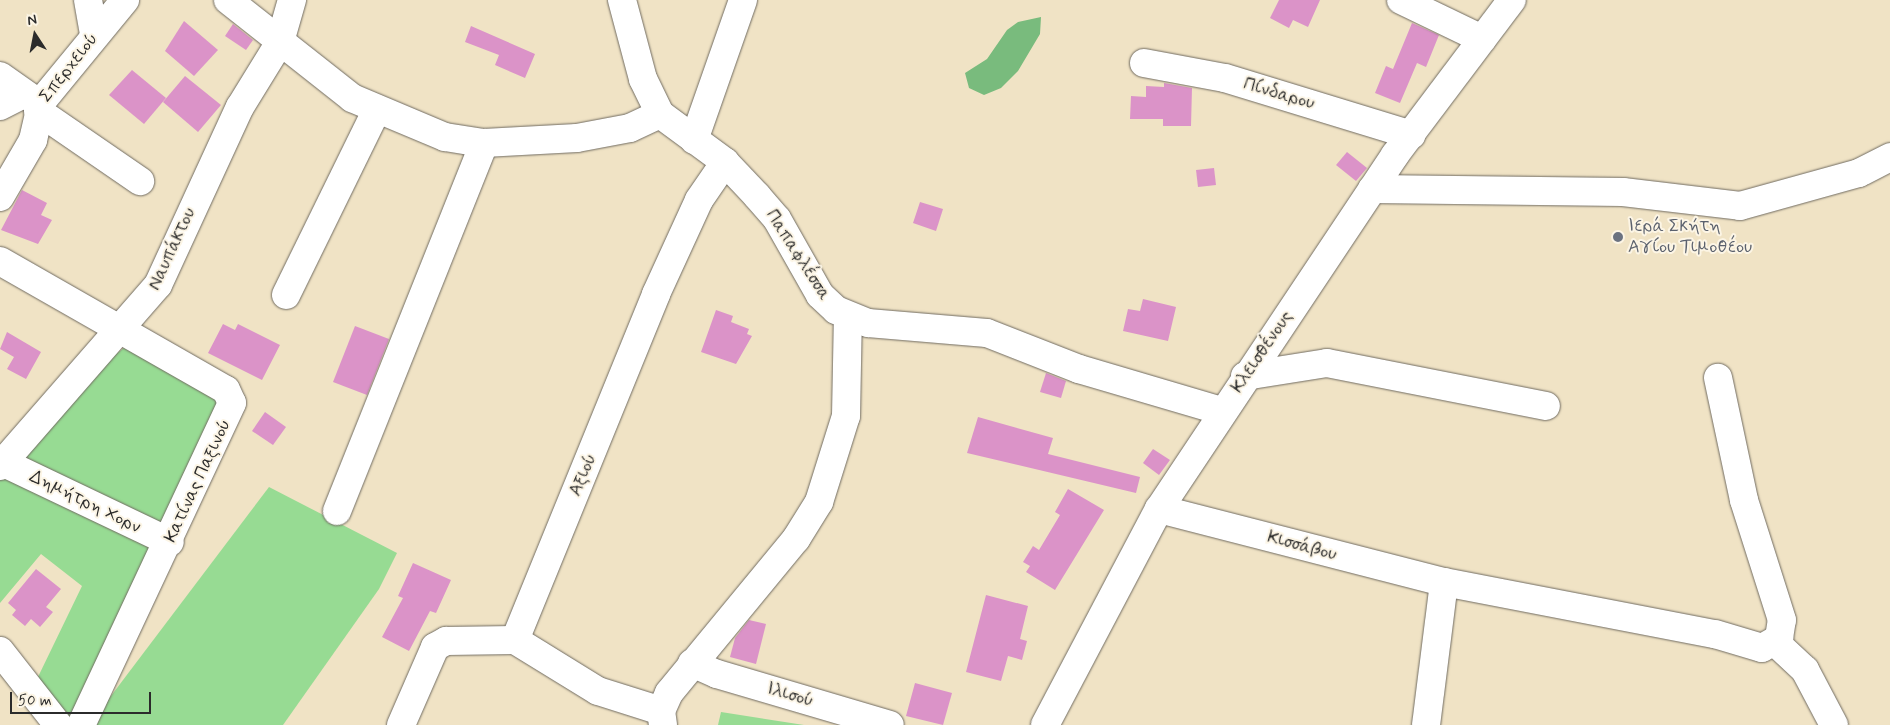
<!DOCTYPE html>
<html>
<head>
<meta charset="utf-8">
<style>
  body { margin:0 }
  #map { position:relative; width:1890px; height:725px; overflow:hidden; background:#f0e3c5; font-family:Mynerve,sans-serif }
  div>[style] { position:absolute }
  .green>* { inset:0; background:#97db93 }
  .forest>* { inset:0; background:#79bb7d }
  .building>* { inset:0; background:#db93c8 }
  .roads { filter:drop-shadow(0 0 1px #706b61) drop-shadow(0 0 1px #706b61) }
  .minor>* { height:28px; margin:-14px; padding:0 14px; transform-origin:14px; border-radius:14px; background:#fff }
  .major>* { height:28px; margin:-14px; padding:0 14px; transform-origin:14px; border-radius:14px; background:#fff }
  .dots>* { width:14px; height:14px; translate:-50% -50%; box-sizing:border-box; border:2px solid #fcf5e5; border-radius:50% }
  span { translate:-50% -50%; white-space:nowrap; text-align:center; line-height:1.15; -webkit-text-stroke:4px #fcf5e5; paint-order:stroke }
  .street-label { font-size:18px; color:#2b2b2b }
  .worship-label { font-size:18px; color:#5b616d }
  .left { translate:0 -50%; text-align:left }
  .north { position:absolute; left:10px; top:10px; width:50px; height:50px; -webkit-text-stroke:4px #fcf5e5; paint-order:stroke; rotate:349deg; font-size:14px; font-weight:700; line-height:20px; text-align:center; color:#2b2b2b }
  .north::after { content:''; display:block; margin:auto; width:18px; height:22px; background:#2b2b2b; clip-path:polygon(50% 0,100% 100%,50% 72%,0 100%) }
  .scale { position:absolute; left:10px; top:692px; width:141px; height:22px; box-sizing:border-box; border:2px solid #2b2b2b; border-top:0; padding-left:6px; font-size:15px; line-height:18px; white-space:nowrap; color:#2b2b2b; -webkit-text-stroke:4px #fcf5e5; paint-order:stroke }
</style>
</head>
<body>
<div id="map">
  <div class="green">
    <div style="clip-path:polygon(129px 344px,222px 398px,70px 725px,37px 679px,82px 586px,41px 554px,0 603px,0 469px,90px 374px)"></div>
    <div style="clip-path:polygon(269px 487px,397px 553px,379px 589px,283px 725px,89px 725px)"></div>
    <div style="clip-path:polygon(721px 712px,804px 725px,718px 725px)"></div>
  </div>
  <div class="forest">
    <div style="clip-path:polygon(1041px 17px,1040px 34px,1018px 71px,1001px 88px,984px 95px,969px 88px,965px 73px,987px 59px,1007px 30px,1018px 22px)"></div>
  </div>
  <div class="building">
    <div style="clip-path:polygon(1279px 0,1320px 0,1308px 27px,1293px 20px,1289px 28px,1270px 18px)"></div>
    <div style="clip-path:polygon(184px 21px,218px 50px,194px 76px,165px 51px)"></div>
    <div style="clip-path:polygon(1412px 23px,1439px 35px,1426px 67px,1417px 63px,1400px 103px,1375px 93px,1386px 66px,1393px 69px)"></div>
    <div style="clip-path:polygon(233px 24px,253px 40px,246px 50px,225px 36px)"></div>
    <div style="clip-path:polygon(471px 26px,535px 54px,525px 78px,495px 65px,499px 55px,465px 42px)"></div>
    <div style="clip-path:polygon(132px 70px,166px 98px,144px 124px,109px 95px)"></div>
    <div style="clip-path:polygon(185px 76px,221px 105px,198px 132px,163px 102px)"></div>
    <div style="clip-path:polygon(1164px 83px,1192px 88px,1191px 126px,1163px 126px,1163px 119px,1130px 119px,1131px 96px,1146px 97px,1146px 86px,1164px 87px)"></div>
    <div style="clip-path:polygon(1347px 152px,1367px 168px,1356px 181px,1336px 165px)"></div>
    <div style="clip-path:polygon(1214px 168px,1216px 185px,1198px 187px,1196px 170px)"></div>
    <div style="clip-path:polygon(22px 190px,47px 203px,41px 215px,52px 220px,38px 244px,1px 230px)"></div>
    <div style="clip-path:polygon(920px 202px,943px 209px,936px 231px,913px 223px)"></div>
    <div style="clip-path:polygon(1143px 299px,1176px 307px,1168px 341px,1123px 331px,1128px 309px,1140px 311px)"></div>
    <div style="clip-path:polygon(716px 310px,733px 316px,731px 322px,749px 329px,747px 334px,752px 336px,736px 364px,701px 352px)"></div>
    <div style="clip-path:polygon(223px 324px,235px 330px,238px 324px,280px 345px,262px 380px,208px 353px)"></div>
    <div style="clip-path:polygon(355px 326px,389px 339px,367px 395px,333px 382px)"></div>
    <div style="clip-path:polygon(7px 332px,41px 352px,26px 379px,7px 369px,14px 357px,0 349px)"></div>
    <div style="clip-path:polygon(1046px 373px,1066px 381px,1061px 398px,1040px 392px)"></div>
    <div style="clip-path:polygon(265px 412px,286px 427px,273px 445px,252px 431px)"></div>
    <div style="clip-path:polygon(978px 417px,1053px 438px,1048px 454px,1140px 477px,1136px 493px,967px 453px)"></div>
    <div style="clip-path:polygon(1153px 449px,1170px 460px,1159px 475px,1143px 463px)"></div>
    <div style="clip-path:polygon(1068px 489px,1104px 510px,1055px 590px,1026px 572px,1030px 566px,1023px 562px,1033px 546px,1039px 550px,1060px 515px,1055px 512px)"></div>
    <div style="clip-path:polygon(413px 563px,451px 580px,436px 613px,430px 611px,409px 651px,382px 637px,403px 598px,398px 596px)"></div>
    <div style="clip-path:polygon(36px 569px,61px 589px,46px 607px,53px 612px,40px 627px,31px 619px,25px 626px,12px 615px,16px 610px,8px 603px)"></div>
    <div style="clip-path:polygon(986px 595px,1028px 606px,1020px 639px,1027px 641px,1022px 660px,1008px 656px,1001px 681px,966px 672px)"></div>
    <div style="clip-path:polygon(749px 620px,766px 624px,756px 664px,730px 657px,735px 638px)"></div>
    <div style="clip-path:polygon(915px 683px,952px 693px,943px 725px,906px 716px)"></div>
  </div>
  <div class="roads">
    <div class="minor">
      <div style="left:88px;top:0;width:36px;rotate:80deg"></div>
      <div style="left:228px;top:0;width:158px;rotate:38.3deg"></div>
      <div style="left:352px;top:98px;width:101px;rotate:22.8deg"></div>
      <div style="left:445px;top:137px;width:39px;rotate:9deg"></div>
      <div style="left:484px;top:143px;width:93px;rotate:-3.1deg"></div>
      <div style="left:577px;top:138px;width:54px;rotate:-10.7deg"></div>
      <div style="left:630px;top:128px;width:33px;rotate:-25deg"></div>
      <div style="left:622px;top:0;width:82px;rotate:75.1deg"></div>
      <div style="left:643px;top:79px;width:39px;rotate:64deg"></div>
      <div style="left:660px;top:114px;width:81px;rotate:36.4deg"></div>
      <div style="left:725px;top:162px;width:47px;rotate:46.7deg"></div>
      <div style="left:757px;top:196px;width:30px;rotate:49deg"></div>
      <div style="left:777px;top:219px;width:87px;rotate:60.5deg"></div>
      <div style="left:820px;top:295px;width:22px;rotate:43deg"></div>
      <div style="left:836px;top:310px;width:35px;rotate:22deg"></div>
      <div style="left:868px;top:323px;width:119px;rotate:4.8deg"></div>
      <div style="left:987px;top:333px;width:99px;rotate:21.4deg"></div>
      <div style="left:1079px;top:369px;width:149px;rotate:16.4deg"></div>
      <div style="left:1401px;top:0;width:90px;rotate:25.7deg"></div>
      <div style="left:1144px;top:63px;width:82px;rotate:10.5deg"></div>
      <div style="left:1225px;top:78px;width:195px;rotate:17deg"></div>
      <div style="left:0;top:76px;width:49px;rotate:35deg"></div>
      <div style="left:0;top:106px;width:27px;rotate:-27deg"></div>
      <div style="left:38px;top:111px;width:124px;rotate:34.5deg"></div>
      <div style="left:694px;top:140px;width:148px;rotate:-70.7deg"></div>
      <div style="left:1372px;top:189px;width:251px;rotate:0.7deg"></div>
      <div style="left:1623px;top:192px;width:118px;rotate:6.8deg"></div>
      <div style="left:1740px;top:206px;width:123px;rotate:-15.5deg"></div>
      <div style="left:1859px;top:173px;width:35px;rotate:-27deg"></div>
      <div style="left:0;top:197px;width:66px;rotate:-59.9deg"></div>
      <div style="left:33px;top:140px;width:40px;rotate:-77deg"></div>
      <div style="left:42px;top:101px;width:131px;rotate:-50.6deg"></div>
      <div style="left:0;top:261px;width:260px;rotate:29.7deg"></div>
      <div style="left:226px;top:390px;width:14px;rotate:65deg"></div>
      <div style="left:232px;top:403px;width:356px;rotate:115.1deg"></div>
      <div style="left:286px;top:295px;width:207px;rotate:-63.9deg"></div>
      <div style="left:1245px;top:376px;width:83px;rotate:-9deg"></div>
      <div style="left:1327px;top:363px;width:223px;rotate:11.1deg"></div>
      <div style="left:0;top:461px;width:188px;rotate:25.5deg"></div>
      <div style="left:0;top:466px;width:240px;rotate:-48.9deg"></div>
      <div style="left:158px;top:285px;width:196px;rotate:-65.3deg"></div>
      <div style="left:240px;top:107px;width:76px;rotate:-58.4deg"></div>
      <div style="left:280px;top:42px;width:44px;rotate:-74.1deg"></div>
      <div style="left:1159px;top:509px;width:294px;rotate:14.4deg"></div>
      <div style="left:1444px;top:582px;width:276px;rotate:10.9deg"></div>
      <div style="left:1715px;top:634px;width:49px;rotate:16.6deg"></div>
      <div style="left:1762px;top:648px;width:20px;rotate:-30deg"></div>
      <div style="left:1779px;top:638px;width:18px;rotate:-81deg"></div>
      <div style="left:1782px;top:620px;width:126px;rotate:-107.6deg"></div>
      <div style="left:1744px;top:500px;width:125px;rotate:-102deg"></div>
      <div style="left:337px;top:511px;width:396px;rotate:-68.2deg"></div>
      <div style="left:515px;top:640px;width:374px;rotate:-67.8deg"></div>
      <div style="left:656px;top:294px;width:103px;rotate:-65.4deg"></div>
      <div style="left:699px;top:200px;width:46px;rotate:-55.6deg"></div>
      <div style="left:515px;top:640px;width:97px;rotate:31.6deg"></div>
      <div style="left:598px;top:691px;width:66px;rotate:17.6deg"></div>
      <div style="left:1775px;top:642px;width:41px;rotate:43deg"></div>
      <div style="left:1805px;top:670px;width:62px;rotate:62.2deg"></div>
      <div style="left:0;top:651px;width:94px;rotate:51.9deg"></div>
      <div style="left:692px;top:663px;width:27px;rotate:24deg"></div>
      <div style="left:717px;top:674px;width:180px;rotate:16.4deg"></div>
      <div style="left:401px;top:725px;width:85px;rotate:-66.4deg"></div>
      <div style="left:435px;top:647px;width:13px;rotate:-29deg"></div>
      <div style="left:446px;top:641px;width:69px;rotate:-0.8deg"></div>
      <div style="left:663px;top:725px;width:14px;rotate:-98deg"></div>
      <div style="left:661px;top:711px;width:20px;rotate:-66deg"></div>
      <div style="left:669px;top:693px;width:200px;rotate:-50.5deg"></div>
      <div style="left:796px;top:539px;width:44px;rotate:-58.1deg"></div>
      <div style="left:819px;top:502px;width:90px;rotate:-72.6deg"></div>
      <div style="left:846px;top:416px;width:100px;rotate:-88.9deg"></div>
      <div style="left:1426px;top:725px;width:144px;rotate:-82.8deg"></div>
    </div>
    <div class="major">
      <div style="left:1045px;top:725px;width:244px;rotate:-62.2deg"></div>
      <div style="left:1159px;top:509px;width:425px;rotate:-56.3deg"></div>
      <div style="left:1395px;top:155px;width:194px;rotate:-53deg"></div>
    </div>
  </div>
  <div class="dots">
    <div style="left:1618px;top:237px;background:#6b7280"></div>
  </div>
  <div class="street-label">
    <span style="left:69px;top:68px;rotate:-52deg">Σπερχειού</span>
    <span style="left:1279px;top:94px;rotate:16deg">Πίνδαρου</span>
    <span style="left:172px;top:249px;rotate:-65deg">Ναυπάκτου</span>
    <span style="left:798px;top:255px;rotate:57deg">Παπαφλέσσα</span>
    <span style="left:1262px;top:352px;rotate:-56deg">Κλεισθένους</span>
    <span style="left:583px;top:475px;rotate:-67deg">Αξιού</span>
    <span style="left:198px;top:481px;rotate:-65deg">Κατίνας Παξινού</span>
    <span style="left:85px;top:502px;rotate:26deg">Δημήτρη Χορν</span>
    <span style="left:1302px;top:546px;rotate:15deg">Κισσάβου</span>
    <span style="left:790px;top:695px;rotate:16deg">Ιλισού</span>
  </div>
  <div class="worship-label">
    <span class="left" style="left:1628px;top:237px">Ιερά Σκήτη<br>Αγίου Τιμοθέου</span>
  </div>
  <div class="north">N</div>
  <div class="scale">50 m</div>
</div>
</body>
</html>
